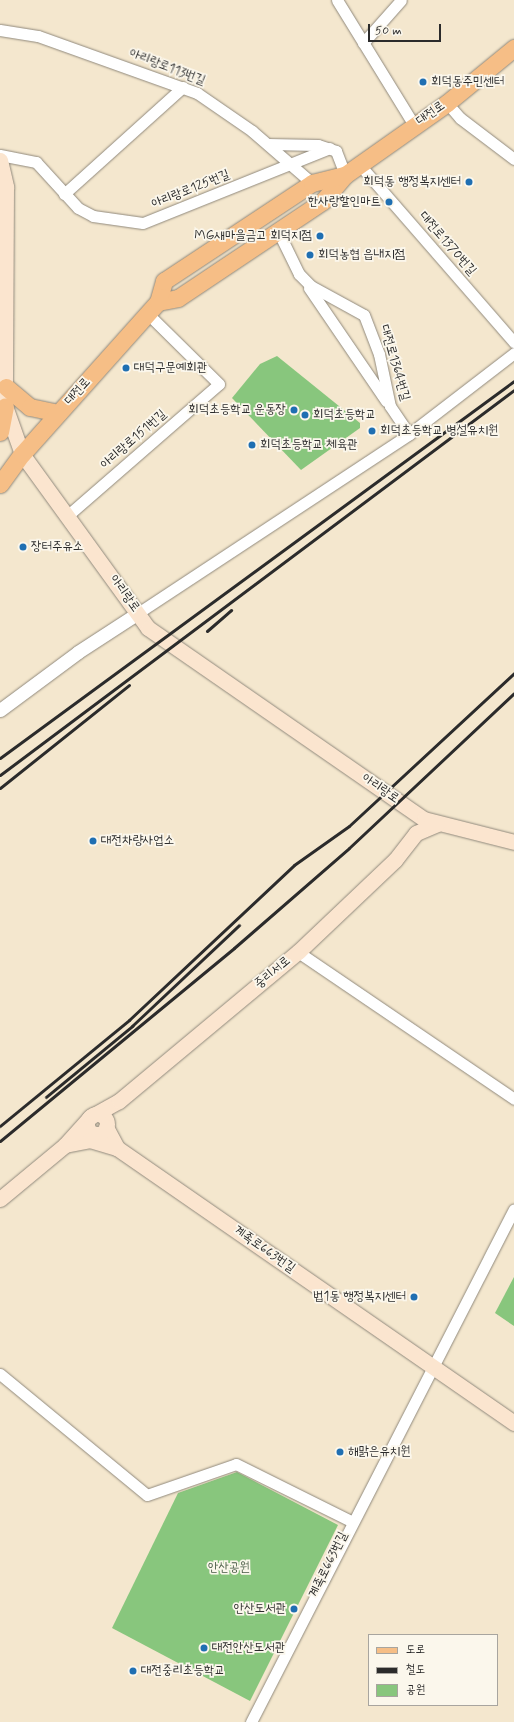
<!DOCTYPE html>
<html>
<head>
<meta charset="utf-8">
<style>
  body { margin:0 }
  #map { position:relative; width:514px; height:1722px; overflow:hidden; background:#f4e7ce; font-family:Mynerve,"Poor Story",sans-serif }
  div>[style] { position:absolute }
  .green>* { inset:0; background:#88c67d }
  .roads { filter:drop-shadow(0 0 1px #90897c) drop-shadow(0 0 1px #90897c) }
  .minor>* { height:11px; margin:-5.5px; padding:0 5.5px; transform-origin:5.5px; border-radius:5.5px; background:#fff }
  .tertiary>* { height:13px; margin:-6.5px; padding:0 6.5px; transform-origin:6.5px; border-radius:6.5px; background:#fff }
  .secondary>* { height:15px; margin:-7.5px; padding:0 7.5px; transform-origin:7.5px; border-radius:7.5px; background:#fbe5cf }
  .secondary>.ring { margin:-7.5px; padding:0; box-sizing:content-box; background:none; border:15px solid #fbe5cf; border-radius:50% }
  .primary>* { height:17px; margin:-8.5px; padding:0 8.5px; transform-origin:8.5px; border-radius:8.5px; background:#f6be86 }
  .rail>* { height:3px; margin:-1.5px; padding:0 1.5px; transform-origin:1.5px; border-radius:1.5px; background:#2b2b2b }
  .dots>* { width:11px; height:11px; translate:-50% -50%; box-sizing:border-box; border:2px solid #fbf7ec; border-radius:50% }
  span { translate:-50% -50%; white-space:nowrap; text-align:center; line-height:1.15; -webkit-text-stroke:3.5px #fbf7ec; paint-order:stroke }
  .street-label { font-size:13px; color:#2b2b2b }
  .poi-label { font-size:13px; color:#2b2b2b }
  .left { translate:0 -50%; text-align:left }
  .right { translate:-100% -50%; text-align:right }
  .park-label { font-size:13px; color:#475a44 }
  .legend { position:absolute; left:368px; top:1634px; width:130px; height:72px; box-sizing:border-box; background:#fbf7ec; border:1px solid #a8a59f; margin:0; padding:5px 7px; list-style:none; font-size:12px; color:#2b2b2b }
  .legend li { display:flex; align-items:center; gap:8px; height:20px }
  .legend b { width:20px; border:1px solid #a8a59f }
  .scale { position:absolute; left:368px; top:24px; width:73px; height:18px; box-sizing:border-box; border:2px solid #2b2b2b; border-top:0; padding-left:5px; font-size:12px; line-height:14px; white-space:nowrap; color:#2b2b2b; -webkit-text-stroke:3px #fbf7ec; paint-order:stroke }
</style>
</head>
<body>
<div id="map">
  <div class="green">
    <div style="clip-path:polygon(277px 356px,360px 423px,360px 428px,301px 470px,232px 398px,260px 364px)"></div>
    <div style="clip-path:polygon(514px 1277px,514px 1326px,495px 1313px)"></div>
    <div style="clip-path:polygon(237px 1472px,338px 1525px,250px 1701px,112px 1628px,178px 1493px)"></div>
  </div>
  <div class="roads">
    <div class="minor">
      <div style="left:337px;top:0;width:147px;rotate:58.4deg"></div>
      <div style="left:0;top:30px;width:38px;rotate:9deg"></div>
      <div style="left:38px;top:36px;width:169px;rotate:19.7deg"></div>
      <div style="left:197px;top:93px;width:67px;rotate:34.6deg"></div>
      <div style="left:252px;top:131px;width:79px;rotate:40.9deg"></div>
      <div style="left:363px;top:43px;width:57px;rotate:-48.5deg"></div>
      <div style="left:447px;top:103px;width:20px;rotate:49deg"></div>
      <div style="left:460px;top:118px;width:68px;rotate:37.2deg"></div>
      <div style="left:268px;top:144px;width:50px;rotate:1.1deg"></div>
      <div style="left:318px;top:145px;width:19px;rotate:18deg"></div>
      <div style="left:336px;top:151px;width:26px;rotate:69deg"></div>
      <div style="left:0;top:155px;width:37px;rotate:11deg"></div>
      <div style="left:36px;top:162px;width:62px;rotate:47.6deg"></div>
      <div style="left:78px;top:208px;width:17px;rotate:28deg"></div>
      <div style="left:93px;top:216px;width:50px;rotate:8deg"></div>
      <div style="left:143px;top:223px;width:201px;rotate:-21.9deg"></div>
      <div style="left:359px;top:164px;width:236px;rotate:49deg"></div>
      <div style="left:64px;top:194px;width:160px;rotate:-42deg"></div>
      <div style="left:278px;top:231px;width:48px;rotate:64deg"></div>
      <div style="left:299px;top:274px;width:17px;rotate:45deg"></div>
      <div style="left:311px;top:286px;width:60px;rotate:28.7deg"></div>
      <div style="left:364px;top:315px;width:42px;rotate:69deg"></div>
      <div style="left:379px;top:354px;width:53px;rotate:78.1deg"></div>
      <div style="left:390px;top:406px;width:34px;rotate:56deg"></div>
      <div style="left:309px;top:288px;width:137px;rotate:55.7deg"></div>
      <div style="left:67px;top:516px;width:201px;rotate:-41deg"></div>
      <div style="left:219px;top:384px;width:101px;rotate:-135.4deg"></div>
      <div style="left:138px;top:613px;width:325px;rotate:-33.4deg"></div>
      <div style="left:409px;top:434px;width:133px;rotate:-37.6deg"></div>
      <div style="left:298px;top:952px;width:261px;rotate:34.2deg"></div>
      <div style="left:0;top:1374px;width:190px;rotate:39.5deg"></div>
      <div style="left:147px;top:1495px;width:94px;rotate:-19.2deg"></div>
      <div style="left:236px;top:1464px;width:128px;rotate:26.4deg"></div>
      <div style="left:251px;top:1722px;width:576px;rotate:-62.86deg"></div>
    </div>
    <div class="tertiary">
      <div style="left:0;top:710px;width:97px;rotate:-36.6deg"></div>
      <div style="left:78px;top:652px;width:72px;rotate:-33deg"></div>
    </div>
    <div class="secondary">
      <div style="left:0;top:160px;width:28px;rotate:77deg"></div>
      <div style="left:6px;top:187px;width:219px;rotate:90.3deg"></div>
      <div style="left:5px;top:406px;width:51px;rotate:70.5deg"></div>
      <div style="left:22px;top:454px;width:215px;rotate:54.1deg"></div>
      <div style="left:148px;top:628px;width:336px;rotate:34.7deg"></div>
      <div style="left:424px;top:819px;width:93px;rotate:14.3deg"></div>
      <div class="ring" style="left:87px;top:1114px;width:5px;height:5px"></div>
      <div style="left:106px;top:1127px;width:24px;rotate:62deg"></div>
      <div style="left:117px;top:1148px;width:483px;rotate:34.7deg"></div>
      <div style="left:65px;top:1145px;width:25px;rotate:-11deg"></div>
      <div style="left:90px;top:1140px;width:28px;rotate:17deg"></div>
      <div style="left:0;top:1199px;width:85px;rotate:-39.7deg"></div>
      <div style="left:65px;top:1145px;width:38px;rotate:-48deg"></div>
      <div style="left:90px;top:1117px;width:33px;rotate:-29deg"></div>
      <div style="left:119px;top:1101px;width:233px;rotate:-39.8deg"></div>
      <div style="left:298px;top:952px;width:134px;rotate:-43.5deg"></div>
      <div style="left:395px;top:860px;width:34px;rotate:-52deg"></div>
      <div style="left:416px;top:833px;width:23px;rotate:-23deg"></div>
    </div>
    <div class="primary">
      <div style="left:158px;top:302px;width:20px;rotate:-11deg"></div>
      <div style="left:178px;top:298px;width:174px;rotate:-33.8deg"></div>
      <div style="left:323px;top:201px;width:34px;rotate:-50deg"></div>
      <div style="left:345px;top:175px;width:125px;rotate:-35.2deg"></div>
      <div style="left:447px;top:103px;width:87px;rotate:-39.4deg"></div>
      <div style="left:6px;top:387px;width:31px;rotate:40deg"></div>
      <div style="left:30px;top:407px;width:29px;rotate:12deg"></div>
      <div style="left:0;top:432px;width:26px;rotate:-79deg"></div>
      <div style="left:0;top:484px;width:37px;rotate:-54deg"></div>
      <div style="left:22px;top:454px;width:204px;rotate:-48.2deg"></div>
      <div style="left:158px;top:302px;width:22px;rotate:-74deg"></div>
      <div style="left:164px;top:281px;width:178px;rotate:-33.5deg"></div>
      <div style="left:312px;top:183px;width:34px;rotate:-14deg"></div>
    </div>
  </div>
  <div class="rail">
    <div style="left:207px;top:631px;width:32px;rotate:-41deg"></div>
    <div style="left:0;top:758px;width:637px;rotate:-36.26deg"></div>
    <div style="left:0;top:775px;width:642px;rotate:-36.83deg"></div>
    <div style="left:0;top:788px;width:165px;rotate:-38.6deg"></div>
    <div style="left:46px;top:1097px;width:112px;rotate:-39.5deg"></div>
    <div style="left:132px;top:1026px;width:147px;rotate:-43.3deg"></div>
    <div style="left:0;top:1126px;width:167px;rotate:-39.4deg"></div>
    <div style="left:129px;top:1020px;width:226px;rotate:-43.2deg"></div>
    <div style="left:294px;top:865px;width:67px;rotate:-35.3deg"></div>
    <div style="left:349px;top:826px;width:225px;rotate:-42.8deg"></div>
    <div style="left:0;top:1141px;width:303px;rotate:-39.5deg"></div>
    <div style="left:234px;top:948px;width:152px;rotate:-41deg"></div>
    <div style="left:349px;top:848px;width:226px;rotate:-43.2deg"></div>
  </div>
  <div class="dots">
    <div style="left:423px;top:82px;background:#1f6fb2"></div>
    <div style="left:469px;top:182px;background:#1f6fb2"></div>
    <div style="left:389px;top:202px;background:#1f6fb2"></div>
    <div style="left:320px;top:236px;background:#1f6fb2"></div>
    <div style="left:310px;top:255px;background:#1f6fb2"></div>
    <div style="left:126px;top:368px;background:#1f6fb2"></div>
    <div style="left:294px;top:410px;background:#1f6fb2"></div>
    <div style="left:305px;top:415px;background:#1f6fb2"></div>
    <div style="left:372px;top:431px;background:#1f6fb2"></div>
    <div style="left:252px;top:445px;background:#1f6fb2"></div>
    <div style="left:23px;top:547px;background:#1f6fb2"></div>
    <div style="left:93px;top:841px;background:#1f6fb2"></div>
    <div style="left:414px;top:1297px;background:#1f6fb2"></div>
    <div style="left:340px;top:1452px;background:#1f6fb2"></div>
    <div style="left:294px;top:1609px;background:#1f6fb2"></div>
    <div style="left:204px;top:1648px;background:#1f6fb2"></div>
    <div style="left:133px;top:1671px;background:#1f6fb2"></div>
  </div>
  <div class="street-label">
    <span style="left:167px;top:68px;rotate:21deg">아리랑로113번길</span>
    <span style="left:431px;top:114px;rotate:-35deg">대전로</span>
    <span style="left:191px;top:190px;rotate:-22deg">아리랑로125번길</span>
    <span style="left:447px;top:244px;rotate:49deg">대전로1370번길</span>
    <span style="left:394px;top:363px;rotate:74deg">대전로1364번길</span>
    <span style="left:78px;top:392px;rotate:-48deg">대전로</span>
    <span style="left:134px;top:440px;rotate:-41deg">아리랑로151번길</span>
    <span style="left:124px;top:594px;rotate:54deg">아리랑로</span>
    <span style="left:380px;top:789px;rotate:34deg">아리랑로</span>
    <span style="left:273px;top:973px;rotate:-40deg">중리서로</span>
    <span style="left:264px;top:1250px;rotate:35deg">계족로663번길</span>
    <span style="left:329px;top:1565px;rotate:-64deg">계족로663번길</span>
  </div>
  <div class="poi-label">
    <span class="left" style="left:431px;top:82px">회덕동주민센터</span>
    <span class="right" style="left:461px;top:182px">회덕동 행정복지센터</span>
    <span class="right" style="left:381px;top:202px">한사랑할인마트</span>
    <span class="right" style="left:312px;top:236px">MG새마을금고 회덕지점</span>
    <span class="left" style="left:318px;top:255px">회덕농협 읍내지점</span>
    <span class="left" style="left:134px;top:368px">대덕구문예회관</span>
    <span class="right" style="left:286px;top:410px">회덕초등학교 운동장</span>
    <span class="left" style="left:313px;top:415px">회덕초등학교</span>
    <span class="left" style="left:380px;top:431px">회덕초등학교 병설유치원</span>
    <span class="left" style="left:260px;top:445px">회덕초등학교 체육관</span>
    <span class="left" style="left:31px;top:547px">장터주유소</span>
    <span class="left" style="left:101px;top:841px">대전차량사업소</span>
    <span class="right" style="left:406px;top:1297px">법1동 행정복지센터</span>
    <span class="left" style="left:348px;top:1452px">해맑은유치원</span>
    <span class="right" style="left:286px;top:1609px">안산도서관</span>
    <span class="left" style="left:212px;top:1648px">대전안산도서관</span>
    <span class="left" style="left:141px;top:1671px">대전중리초등학교</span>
  </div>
  <div class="park-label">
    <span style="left:229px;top:1568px">안산공원</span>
  </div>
  <ul class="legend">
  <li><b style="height:5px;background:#f6be86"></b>도로</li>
  <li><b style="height:5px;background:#2b2b2b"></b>철도</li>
  <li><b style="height:11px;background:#88c67d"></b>공원</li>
  </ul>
  <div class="scale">50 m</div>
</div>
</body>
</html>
